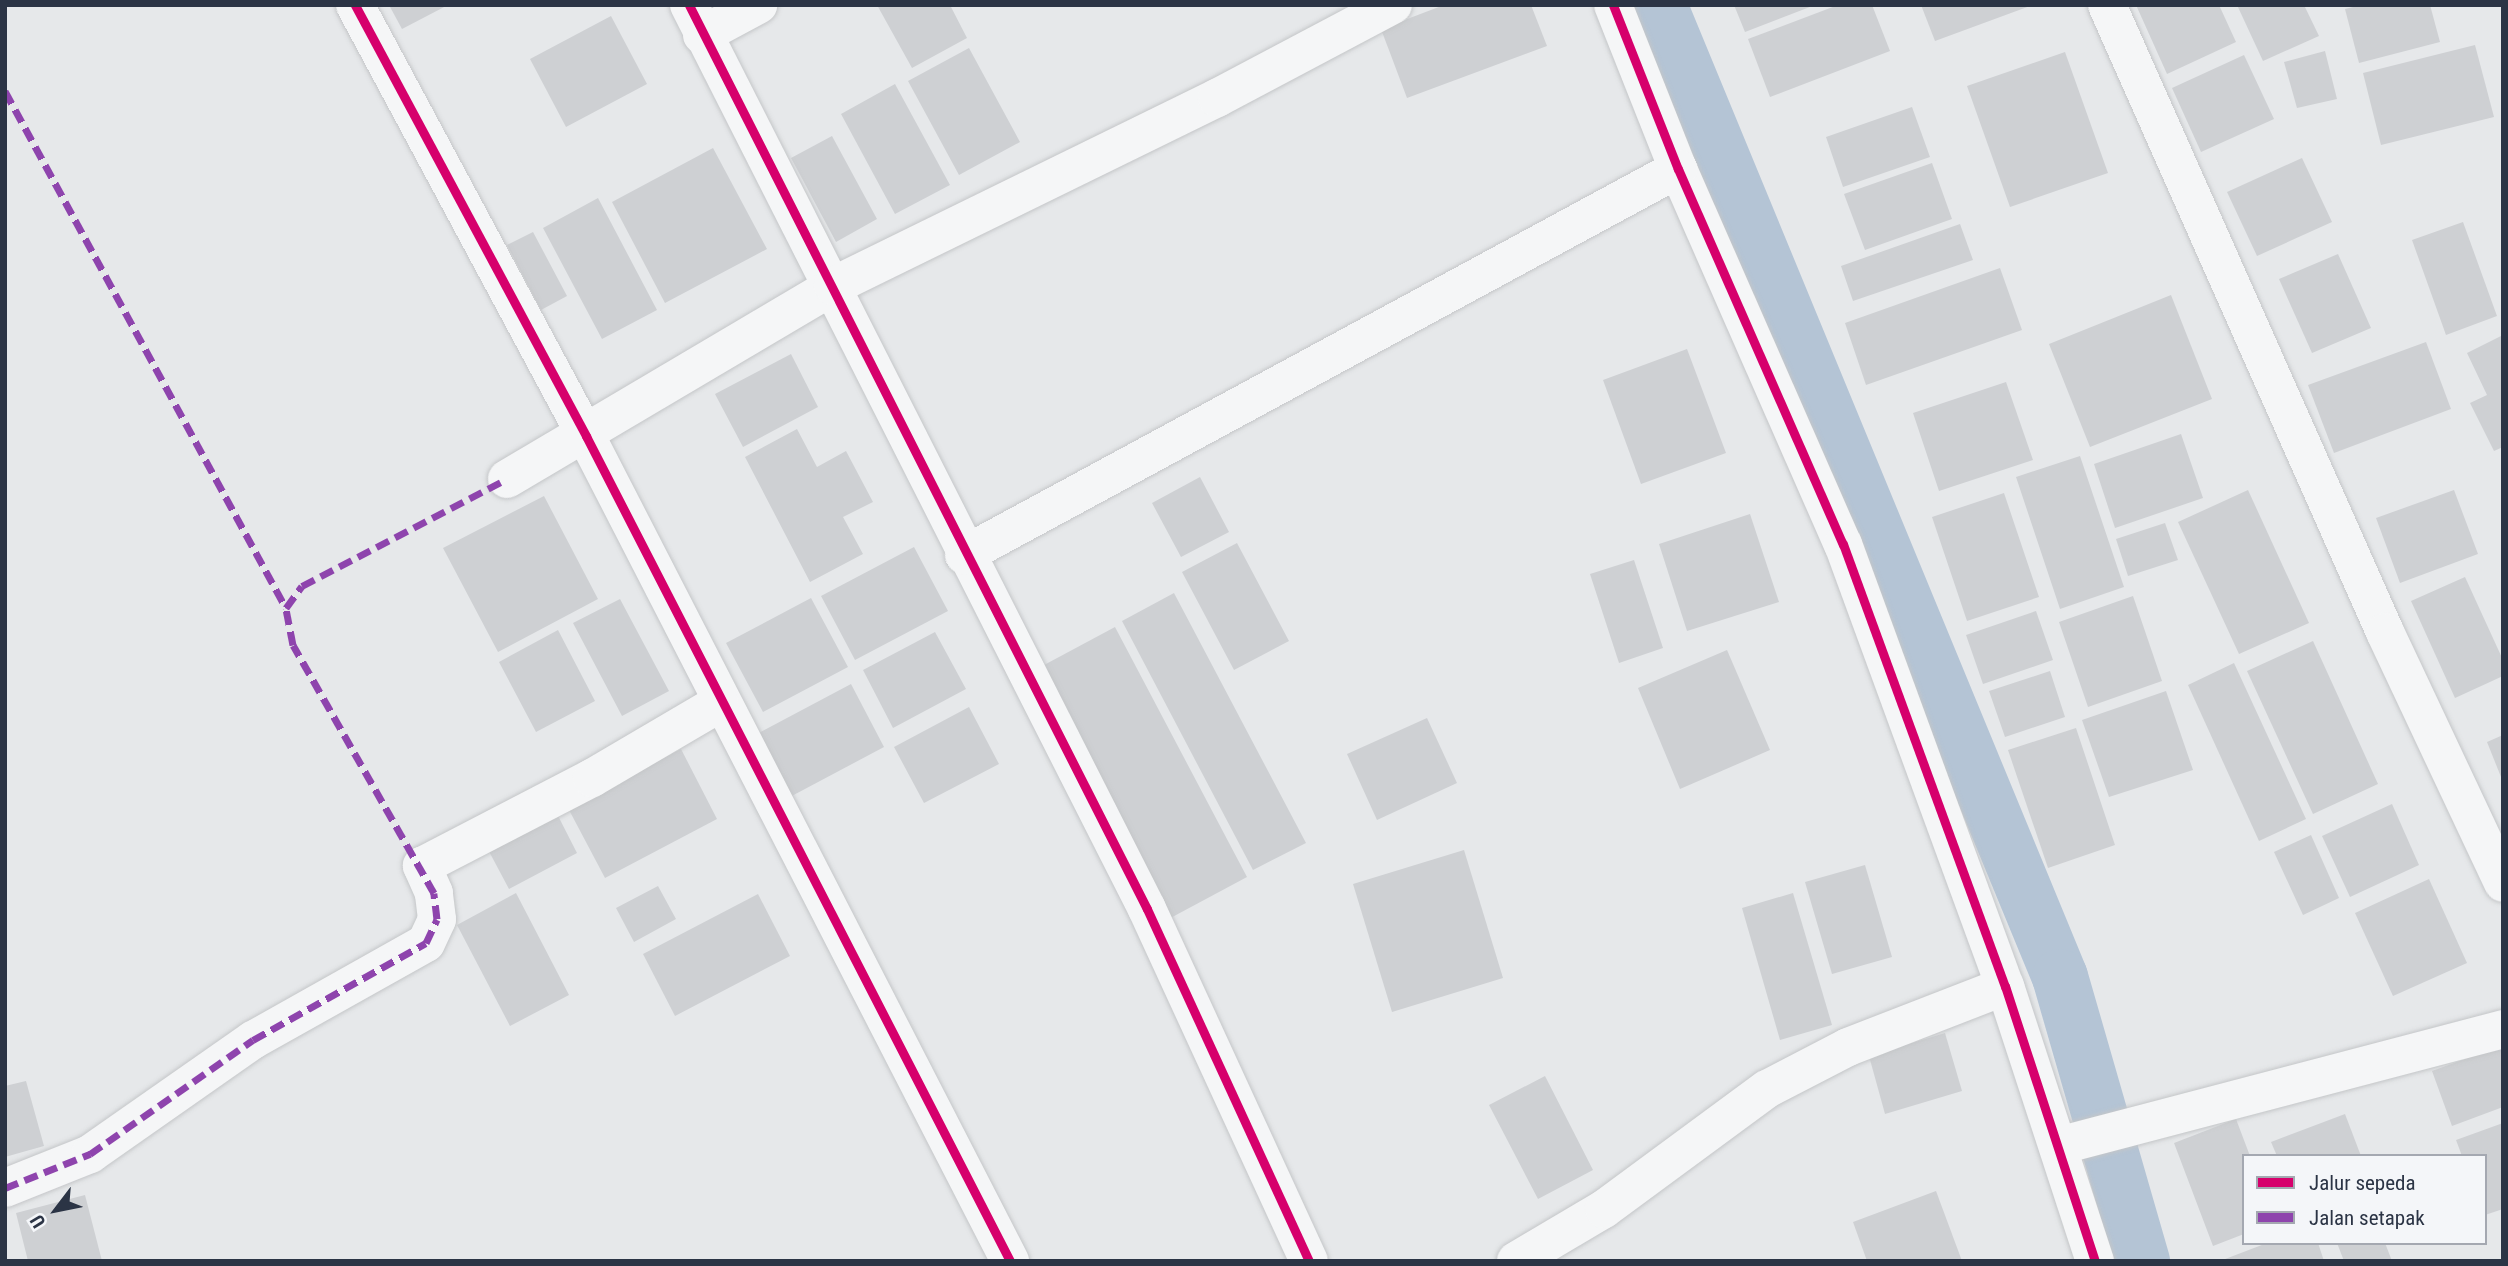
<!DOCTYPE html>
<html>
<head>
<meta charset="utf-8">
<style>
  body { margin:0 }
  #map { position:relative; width:2508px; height:1266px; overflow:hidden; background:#e6e8ea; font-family:"Roboto Condensed",sans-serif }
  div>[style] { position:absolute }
  .canal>* { height:56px; margin:-28px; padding:0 28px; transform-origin:28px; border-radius:28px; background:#b4c4d5 }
  .building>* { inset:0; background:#ced0d3 }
  .roads { filter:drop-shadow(0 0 2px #c4c6c8) drop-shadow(0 0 2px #c4c6c8) }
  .street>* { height:38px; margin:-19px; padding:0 19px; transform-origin:19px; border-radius:19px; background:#f5f6f7 }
  .quiet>* { height:7px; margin-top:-3.5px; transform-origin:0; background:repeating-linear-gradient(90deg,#8e44ad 0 14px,transparent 0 21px) }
  .cycleway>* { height:9px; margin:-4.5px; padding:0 4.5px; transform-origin:4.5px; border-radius:4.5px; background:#d6006c }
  span { translate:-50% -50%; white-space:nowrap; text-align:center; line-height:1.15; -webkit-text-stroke:5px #f4f6f9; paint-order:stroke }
  .frame { position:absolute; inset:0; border:7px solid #2b3445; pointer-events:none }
  .legend { position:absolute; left:2242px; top:1154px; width:245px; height:91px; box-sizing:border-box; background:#f4f6f9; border:2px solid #a4a8b1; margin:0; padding:9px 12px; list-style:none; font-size:21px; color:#2b3445 }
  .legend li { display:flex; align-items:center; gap:14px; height:35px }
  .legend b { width:35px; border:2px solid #a4a8b1 }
  .north { position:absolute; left:21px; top:1175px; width:70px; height:70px; -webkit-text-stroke:5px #f4f6f9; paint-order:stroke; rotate:238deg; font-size:19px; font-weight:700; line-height:28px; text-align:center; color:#2b3445 }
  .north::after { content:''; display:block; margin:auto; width:24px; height:32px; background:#2b3445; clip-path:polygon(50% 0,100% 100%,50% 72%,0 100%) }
</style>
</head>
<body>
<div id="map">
  <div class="canal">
    <div style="left:1659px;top:5px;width:1051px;rotate:67.58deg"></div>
    <div style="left:2060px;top:977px;width:296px;rotate:73.9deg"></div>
  </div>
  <div class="building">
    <div style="clip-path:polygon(389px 5px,448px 5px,402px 29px)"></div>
    <div style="clip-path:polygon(877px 5px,950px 5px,967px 38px,912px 68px)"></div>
    <div style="clip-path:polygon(1444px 5px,1531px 5px,1547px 46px,1407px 98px,1381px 29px)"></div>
    <div style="clip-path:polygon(1734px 5px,1815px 5px,1745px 32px)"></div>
    <div style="clip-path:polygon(1838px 5px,1872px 5px,1890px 51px,1770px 97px,1748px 39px)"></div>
    <div style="clip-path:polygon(1921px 5px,2030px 5px,2030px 6px,1935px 41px)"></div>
    <div style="clip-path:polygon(2136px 5px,2219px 5px,2236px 42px,2167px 74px)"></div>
    <div style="clip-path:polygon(2237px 5px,2304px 5px,2319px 36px,2263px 61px)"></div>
    <div style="clip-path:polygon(2361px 5px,2430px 5px,2440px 42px,2359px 63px,2345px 9px)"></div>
    <div style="clip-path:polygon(611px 16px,647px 84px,566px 127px,530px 59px)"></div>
    <div style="clip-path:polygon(2475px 45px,2494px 117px,2381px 145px,2363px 73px)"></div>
    <div style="clip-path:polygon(969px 48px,1020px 142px,959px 175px,908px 81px)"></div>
    <div style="clip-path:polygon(2325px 51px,2337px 99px,2297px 108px,2284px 62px)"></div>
    <div style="clip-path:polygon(2065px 52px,2108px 173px,2010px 207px,1967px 86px)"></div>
    <div style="clip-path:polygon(2244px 55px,2274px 119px,2201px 152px,2172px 88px)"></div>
    <div style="clip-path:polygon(895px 84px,950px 185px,895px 214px,841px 114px)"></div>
    <div style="clip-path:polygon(1912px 107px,1930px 157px,1843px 187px,1826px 137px)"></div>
    <div style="clip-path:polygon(832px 136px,877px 219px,836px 242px,791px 158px)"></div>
    <div style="clip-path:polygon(713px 148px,767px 249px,665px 303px,612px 202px)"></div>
    <div style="clip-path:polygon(2302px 158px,2332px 222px,2257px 256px,2227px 192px)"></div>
    <div style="clip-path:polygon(1932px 163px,1952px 219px,1865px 250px,1844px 194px)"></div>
    <div style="clip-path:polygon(598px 198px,657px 310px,602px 339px,543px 228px)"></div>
    <div style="clip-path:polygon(2463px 222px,2497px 316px,2446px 335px,2412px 240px)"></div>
    <div style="clip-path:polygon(1960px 224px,1973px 260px,1853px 301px,1841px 266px)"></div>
    <div style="clip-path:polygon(533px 232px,567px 296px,541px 310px,507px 245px)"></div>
    <div style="clip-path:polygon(2338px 254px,2371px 328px,2312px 353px,2279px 279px)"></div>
    <div style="clip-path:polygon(2000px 268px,2022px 330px,1866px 385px,1845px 323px)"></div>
    <div style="clip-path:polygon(2171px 295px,2212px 399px,2090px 447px,2049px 344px)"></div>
    <div style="clip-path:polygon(2503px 335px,2503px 447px,2494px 451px,2470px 403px,2487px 395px,2467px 353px)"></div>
    <div style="clip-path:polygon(2426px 342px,2451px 409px,2334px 453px,2308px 385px)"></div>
    <div style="clip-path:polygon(1687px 349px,1726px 453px,1641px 484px,1603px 380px)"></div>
    <div style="clip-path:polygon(791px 354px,818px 407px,743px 447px,715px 394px)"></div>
    <div style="clip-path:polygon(2006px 382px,2033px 460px,1939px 491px,1913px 413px)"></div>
    <div style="clip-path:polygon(797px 429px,817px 467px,846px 451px,873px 502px,843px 517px,863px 554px,810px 582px,745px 457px)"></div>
    <div style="clip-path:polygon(2181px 434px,2203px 498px,2115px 528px,2094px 464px)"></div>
    <div style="clip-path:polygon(2080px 456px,2124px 587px,2060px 609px,2016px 477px)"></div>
    <div style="clip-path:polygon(1200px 477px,1229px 532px,1181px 557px,1152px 503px)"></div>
    <div style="clip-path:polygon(2248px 490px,2309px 623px,2239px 654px,2178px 522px)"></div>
    <div style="clip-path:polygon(2454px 490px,2478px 554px,2400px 583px,2376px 518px)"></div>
    <div style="clip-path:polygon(2004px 493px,2039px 597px,1967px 621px,1932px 517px)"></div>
    <div style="clip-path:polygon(544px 496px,598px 599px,498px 652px,443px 548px)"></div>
    <div style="clip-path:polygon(1750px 514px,1779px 602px,1687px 631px,1659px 544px)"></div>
    <div style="clip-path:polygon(2165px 523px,2178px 560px,2128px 576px,2116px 539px)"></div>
    <div style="clip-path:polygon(1237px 543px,1289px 641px,1234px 670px,1182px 572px)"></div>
    <div style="clip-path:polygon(914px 547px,948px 611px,855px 660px,821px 596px)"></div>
    <div style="clip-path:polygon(1634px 560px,1663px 648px,1619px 663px,1590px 574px)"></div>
    <div style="clip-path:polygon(2465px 577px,2503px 660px,2503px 676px,2455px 698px,2411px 601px)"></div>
    <div style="clip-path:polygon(1174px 593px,1306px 843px,1253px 870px,1122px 621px)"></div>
    <div style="clip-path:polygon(2133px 596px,2162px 681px,2088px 707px,2059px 622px)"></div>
    <div style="clip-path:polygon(811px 598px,848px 667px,763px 712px,726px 643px)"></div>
    <div style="clip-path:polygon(620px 599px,669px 691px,622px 716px,573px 623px)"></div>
    <div style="clip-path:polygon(2036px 611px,2053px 660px,1983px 684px,1966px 635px)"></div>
    <div style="clip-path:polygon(1115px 627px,1247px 877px,1163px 922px,1031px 672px)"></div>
    <div style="clip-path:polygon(558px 630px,595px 701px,536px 732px,499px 662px)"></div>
    <div style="clip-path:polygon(935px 632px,966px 689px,893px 728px,863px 670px)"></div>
    <div style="clip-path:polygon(2313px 641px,2378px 784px,2313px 814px,2247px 671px)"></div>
    <div style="clip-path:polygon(1727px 650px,1770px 750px,1680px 789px,1638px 688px)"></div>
    <div style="clip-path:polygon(2234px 663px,2306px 819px,2259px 841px,2188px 685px)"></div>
    <div style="clip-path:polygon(2050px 671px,2065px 717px,2005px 737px,1989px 691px)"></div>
    <div style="clip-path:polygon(851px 684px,884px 747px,788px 798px,755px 735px)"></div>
    <div style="clip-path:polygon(2166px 691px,2193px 770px,2109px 797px,2082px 720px)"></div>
    <div style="clip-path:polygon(969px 707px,999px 764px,924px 803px,894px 747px)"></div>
    <div style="clip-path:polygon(1427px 718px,1457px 783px,1377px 820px,1347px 754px)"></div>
    <div style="clip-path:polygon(2076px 728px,2115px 845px,2048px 868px,2008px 750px)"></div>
    <div style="clip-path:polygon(2503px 735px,2503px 782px,2487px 742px)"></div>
    <div style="clip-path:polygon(681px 749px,717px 819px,605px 878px,568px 808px)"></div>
    <div style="clip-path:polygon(2392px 804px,2419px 865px,2350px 897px,2322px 836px)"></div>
    <div style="clip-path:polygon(553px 806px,577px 853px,509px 889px,484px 842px)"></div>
    <div style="clip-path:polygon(2311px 835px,2339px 898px,2303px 915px,2274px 852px)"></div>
    <div style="clip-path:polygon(1464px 850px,1503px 978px,1392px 1012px,1353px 884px)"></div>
    <div style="clip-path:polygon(1865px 865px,1892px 957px,1832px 974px,1805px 882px)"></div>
    <div style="clip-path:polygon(2429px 879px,2467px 963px,2393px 996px,2355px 913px)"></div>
    <div style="clip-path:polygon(658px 886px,676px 919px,634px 942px,616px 908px)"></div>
    <div style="clip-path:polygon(516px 893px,569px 995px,510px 1026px,457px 925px)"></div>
    <div style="clip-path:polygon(1793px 893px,1832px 1025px,1780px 1040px,1742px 908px)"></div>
    <div style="clip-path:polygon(758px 894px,790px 956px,675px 1016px,643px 954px)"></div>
    <div style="clip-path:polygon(1945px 1033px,1962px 1091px,1885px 1114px,1869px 1056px)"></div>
    <div style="clip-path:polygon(2501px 1046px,2503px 1107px,2452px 1126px,2432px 1071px)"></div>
    <div style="clip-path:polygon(1545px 1076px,1593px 1170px,1538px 1199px,1489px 1105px)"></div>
    <div style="clip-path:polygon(26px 1081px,44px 1146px,5px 1157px,5px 1086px)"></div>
    <div style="clip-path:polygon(2345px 1114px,2361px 1156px,2277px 1156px,2271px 1142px)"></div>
    <div style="clip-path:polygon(2236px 1119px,2250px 1156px,2244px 1156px,2244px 1234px,2213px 1246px,2174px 1143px)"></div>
    <div style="clip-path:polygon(2503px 1123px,2503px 1209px,2485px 1215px,2485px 1156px,2462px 1156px,2456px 1140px)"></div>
    <div style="clip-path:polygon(1936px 1191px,1962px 1261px,1867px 1261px,1853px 1222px)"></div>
    <div style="clip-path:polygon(85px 1195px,102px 1261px,28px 1261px,16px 1213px)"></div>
    <div style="clip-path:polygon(2267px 1243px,2318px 1243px,2324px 1261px,2220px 1261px)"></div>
    <div style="clip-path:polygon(2337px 1243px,2385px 1243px,2392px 1261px,2344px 1261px)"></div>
  </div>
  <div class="roads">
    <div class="street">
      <div style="left:355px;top:5px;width:489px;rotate:61.8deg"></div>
      <div style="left:586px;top:436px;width:928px;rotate:62.8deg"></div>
      <div style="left:689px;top:5px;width:1013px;rotate:63.13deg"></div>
      <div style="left:1147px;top:909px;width:387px;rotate:65.3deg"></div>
      <div style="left:1613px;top:5px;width:176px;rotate:68.4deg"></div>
      <div style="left:1678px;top:169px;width:410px;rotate:66.3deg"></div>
      <div style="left:1843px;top:544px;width:471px;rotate:69.9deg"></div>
      <div style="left:2005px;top:986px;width:289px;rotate:71.9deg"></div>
      <div style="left:2107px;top:5px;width:686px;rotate:66.09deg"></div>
      <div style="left:2385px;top:632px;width:277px;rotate:64.8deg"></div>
      <div style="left:702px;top:35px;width:64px;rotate:-28.2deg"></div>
      <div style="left:507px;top:479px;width:379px;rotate:-30.6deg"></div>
      <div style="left:833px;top:286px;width:428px;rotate:-26.1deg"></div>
      <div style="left:1217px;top:98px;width:199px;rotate:-27.9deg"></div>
      <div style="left:964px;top:555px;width:812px;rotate:-28.4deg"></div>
      <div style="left:2058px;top:1146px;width:460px;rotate:-14.7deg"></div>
      <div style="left:5px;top:1188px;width:92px;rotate:-21.8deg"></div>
      <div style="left:90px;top:1154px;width:199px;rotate:-35deg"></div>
      <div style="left:253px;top:1040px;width:198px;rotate:-29.3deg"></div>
      <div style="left:426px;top:943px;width:26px;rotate:-65deg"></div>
      <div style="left:437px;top:919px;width:26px;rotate:-97deg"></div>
      <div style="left:434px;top:893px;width:30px;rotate:-114deg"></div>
      <div style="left:422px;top:866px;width:191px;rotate:-27.4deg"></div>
      <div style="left:592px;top:778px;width:148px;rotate:-30.4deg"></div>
      <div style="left:1516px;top:1261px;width:102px;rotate:-30.6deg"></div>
      <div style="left:1604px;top:1209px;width:202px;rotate:-36.4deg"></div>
      <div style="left:1767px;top:1089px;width:91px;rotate:-27.4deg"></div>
      <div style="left:1848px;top:1047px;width:168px;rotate:-21.2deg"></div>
    </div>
  </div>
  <div class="quiet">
    <div style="left:5px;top:91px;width:588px;rotate:61.48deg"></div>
    <div style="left:5px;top:1188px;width:92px;rotate:-21.8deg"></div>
    <div style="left:90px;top:1154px;width:199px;rotate:-35deg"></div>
    <div style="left:253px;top:1040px;width:198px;rotate:-29.3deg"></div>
    <div style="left:426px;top:943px;width:26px;rotate:-65deg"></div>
    <div style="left:437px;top:919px;width:26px;rotate:-97deg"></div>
    <div style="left:434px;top:893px;width:285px;rotate:-119.6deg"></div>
    <div style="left:293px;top:645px;width:38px;rotate:-101deg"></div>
    <div style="left:286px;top:608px;width:27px;rotate:-54deg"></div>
    <div style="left:302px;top:586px;width:231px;rotate:-27.6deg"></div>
  </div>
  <div class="cycleway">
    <div style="left:355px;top:5px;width:489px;rotate:61.8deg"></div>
    <div style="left:586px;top:436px;width:928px;rotate:62.8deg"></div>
    <div style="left:689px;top:5px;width:1013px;rotate:63.13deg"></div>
    <div style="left:1147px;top:909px;width:387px;rotate:65.3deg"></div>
    <div style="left:1613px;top:5px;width:176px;rotate:68.4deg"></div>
    <div style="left:1678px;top:169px;width:410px;rotate:66.3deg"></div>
    <div style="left:1843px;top:544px;width:471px;rotate:69.9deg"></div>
    <div style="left:2005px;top:986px;width:289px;rotate:71.9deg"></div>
  </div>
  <div class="frame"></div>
  <ul class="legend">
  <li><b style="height:9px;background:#d6006c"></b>Jalur sepeda</li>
  <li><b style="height:9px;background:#8e44ad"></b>Jalan setapak</li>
  </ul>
  <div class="north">U</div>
</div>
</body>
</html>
